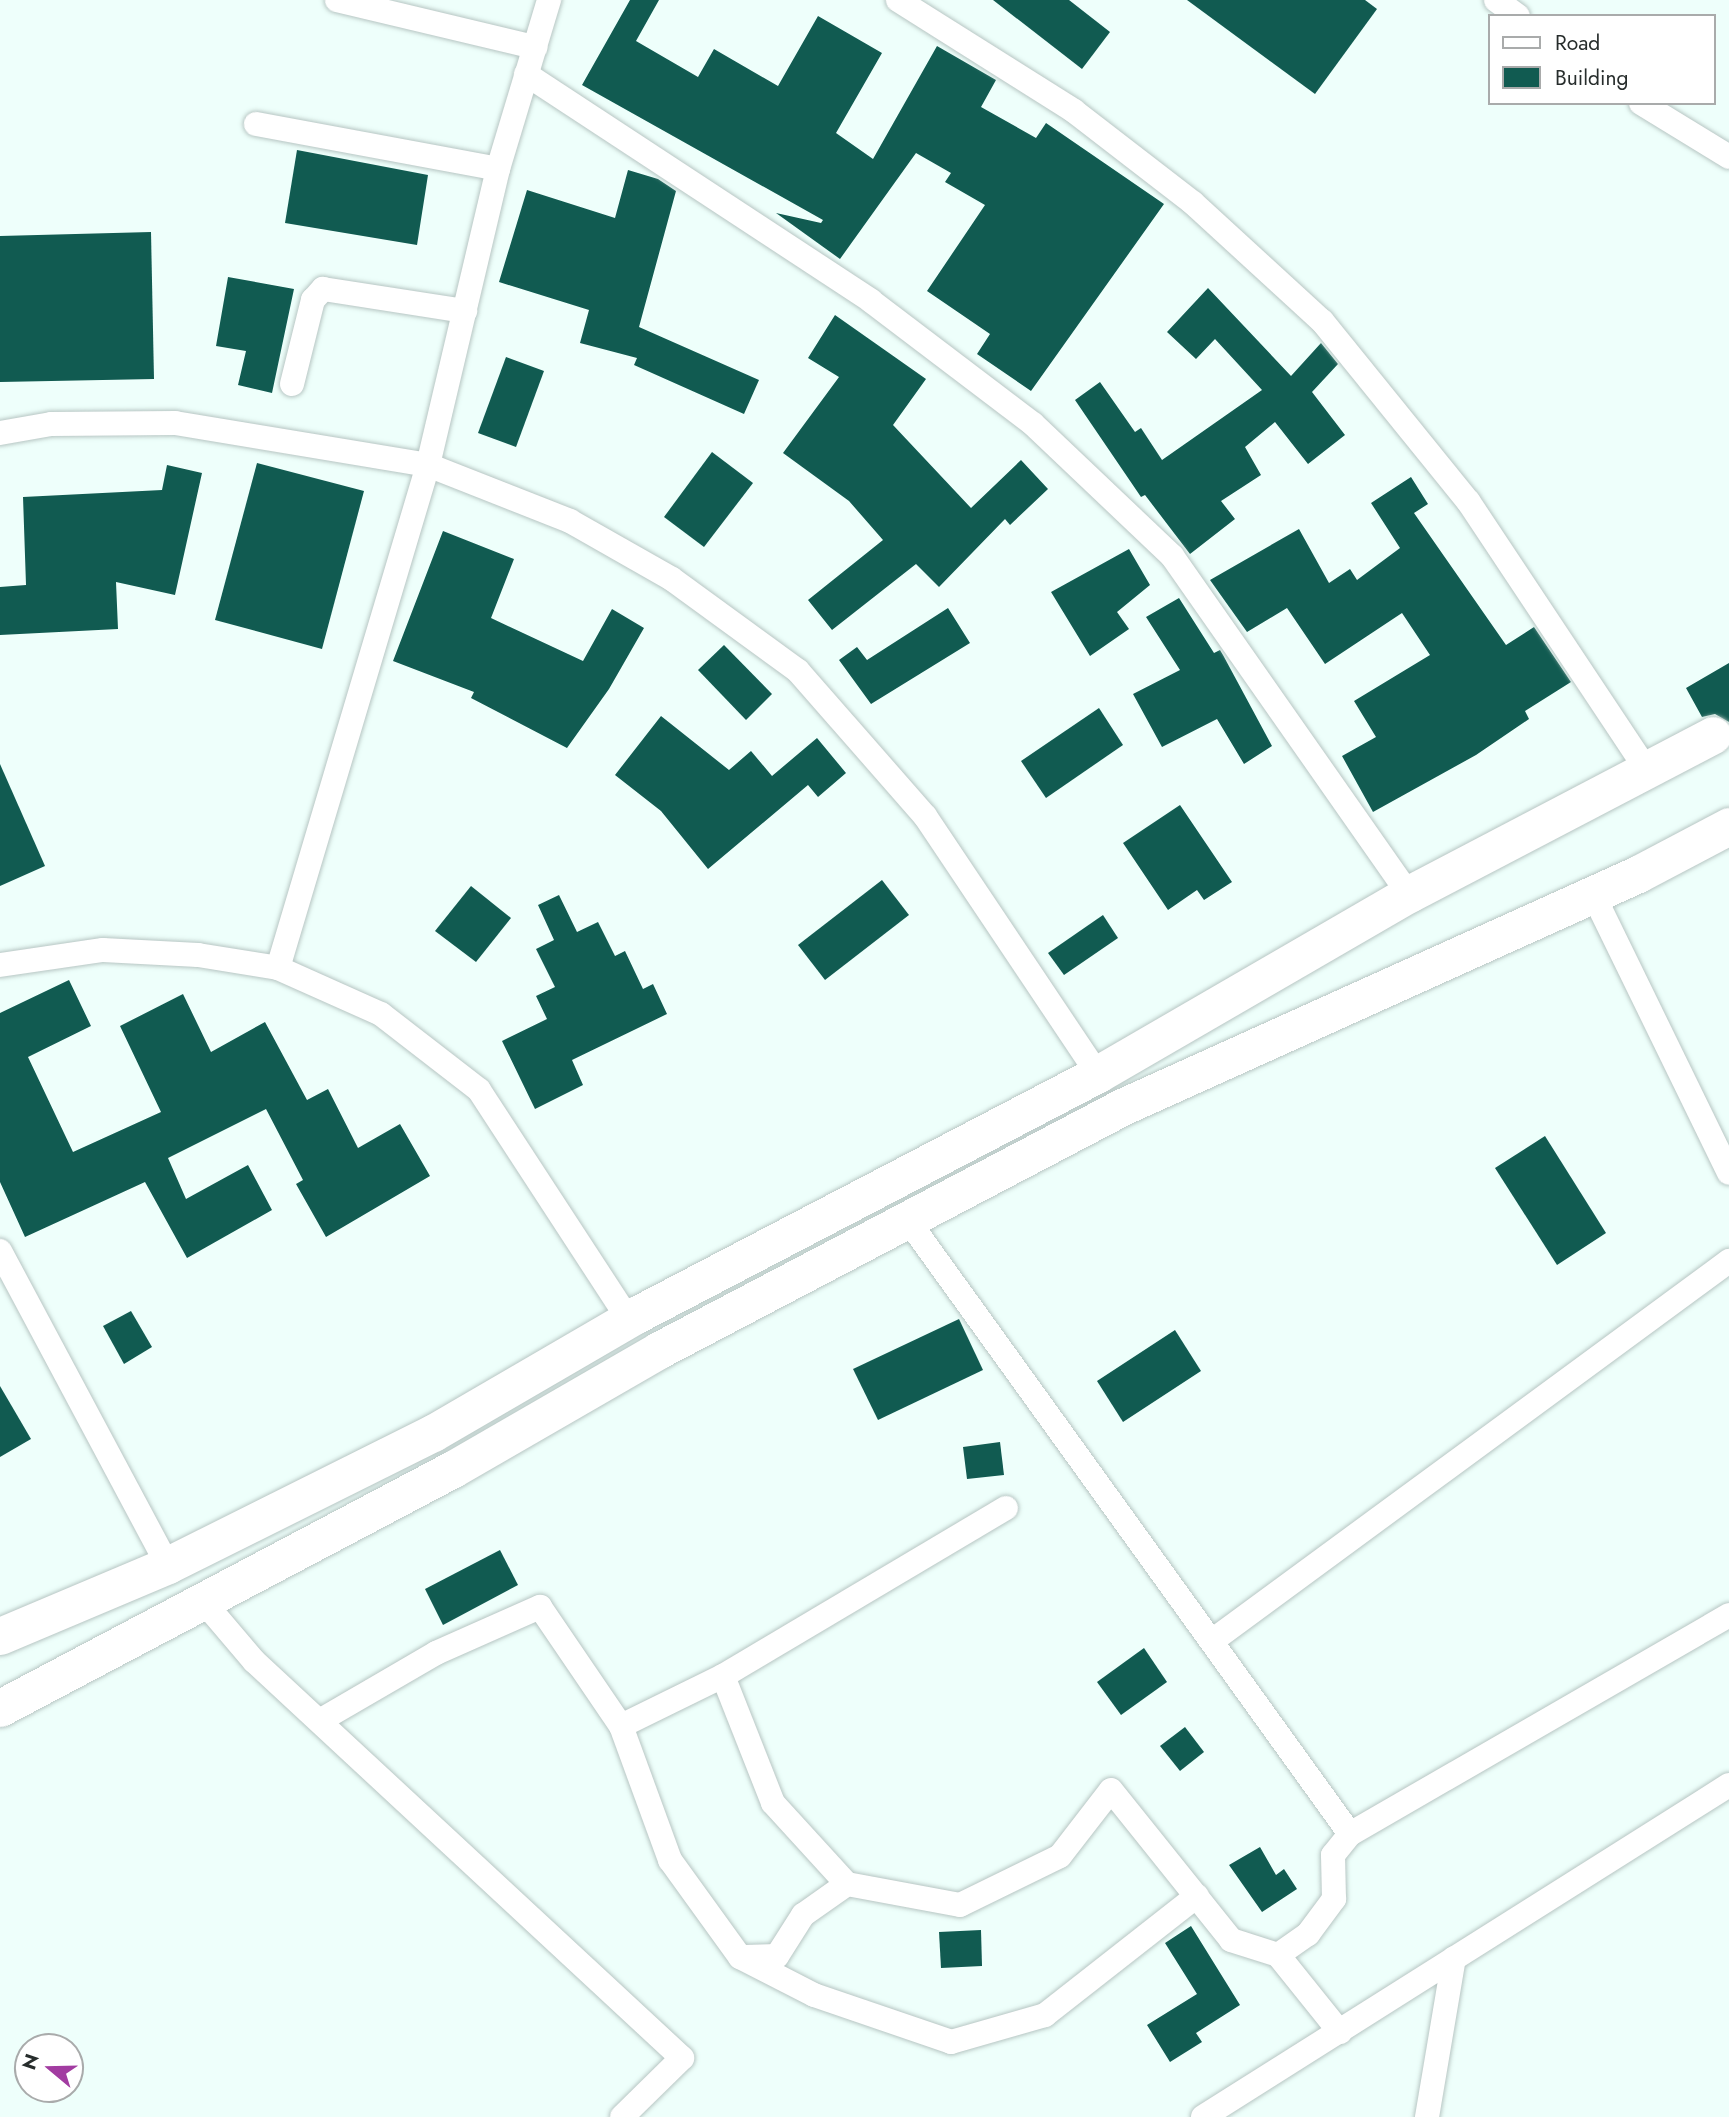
<!DOCTYPE html>
<html>
<head>
<meta charset="utf-8">
<style>
  body { margin:0 }
  #map { position:relative; width:1729px; height:2117px; overflow:hidden; background:#eefffb; font-family:Jost,sans-serif }
  div>[style] { position:absolute }
  .building>* { inset:0; background:#115b51 }
  .roads { filter:drop-shadow(0 0 2px #b7c6c3) drop-shadow(0 0 2px #b7c6c3) }
  .minor>* { height:24px; margin:-12px; padding:0 12px; transform-origin:12px; border-radius:12px; background:#fff }
  .highway>* { height:37px; margin:-18.5px; padding:0 18.5px; transform-origin:18.5px; border-radius:18.5px; background:#fff }
  span { translate:-50% -50%; white-space:nowrap; text-align:center; line-height:1.15; -webkit-text-stroke:7px #fff; paint-order:stroke }
  .legend { position:absolute; left:1488px; top:14px; width:228px; height:91px; box-sizing:border-box; background:#fff; border:2px solid #a9abab; margin:0; padding:9px 12px; list-style:none; font-size:21px; color:#272d2c }
  .legend li { display:flex; align-items:center; gap:14px; height:35px }
  .legend b { width:35px; border:2px solid #a9abab }
  .north { position:absolute; left:14px; top:2033px; width:70px; height:70px; box-sizing:border-box; background:#fff; border:2px solid #a9abab; border-radius:50%; rotate:289deg; font-size:19px; font-weight:700; line-height:28px; text-align:center; color:#272d2c }
  .north::after { content:''; display:block; margin:auto; width:24px; height:32px; background:#a23ca1; clip-path:polygon(50% 0,100% 100%,50% 72%,0 100%) }
</style>
</head>
<body>
<div id="map">
  <div class="building">
    <div style="clip-path:polygon(630px 0,659px 0,636px 41px,698px 77px,714px 49px,778px 86px,818px 16px,882px 53px,836px 133px,873px 159px,937px 46px,996px 80px,981px 107px,1036px 138px,1046px 123px,1164px 204px,1031px 391px,977px 354px,990px 334px,927px 291px,985px 205px,945px 182px,951px 173px,916px 153px,840px 259px,776px 213px,821px 223px,823px 220px,582px 85px)"></div>
    <div style="clip-path:polygon(993px 0,1069px 0,1110px 32px,1082px 69px)"></div>
    <div style="clip-path:polygon(1187px 0,1365px 0,1377px 9px,1315px 94px)"></div>
    <div style="clip-path:polygon(297px 150px,428px 175px,417px 245px,285px 223px)"></div>
    <div style="clip-path:polygon(628px 170px,658px 179px,676px 191px,639px 327px,759px 380px,744px 414px,634px 365px,637px 358px,580px 343px,589px 310px,499px 282px,527px 190px,615px 218px)"></div>
    <div style="clip-path:polygon(151px 232px,154px 379px,0 382px,0 236px)"></div>
    <div style="clip-path:polygon(228px 277px,294px 289px,272px 393px,238px 385px,246px 351px,216px 346px)"></div>
    <div style="clip-path:polygon(1208px 288px,1291px 376px,1321px 343px,1338px 364px,1312px 392px,1345px 435px,1308px 464px,1275px 422px,1245px 447px,1261px 475px,1221px 501px,1235px 519px,1190px 554px,1145px 495px,1141px 497px,1075px 400px,1100px 382px,1135px 432px,1141px 428px,1162px 460px,1262px 390px,1215px 339px,1196px 359px,1167px 332px)"></div>
    <div style="clip-path:polygon(835px 315px,926px 379px,893px 425px,971px 508px,1021px 460px,1048px 489px,1010px 525px,1005px 519px,939px 587px,916px 564px,832px 630px,808px 600px,883px 540px,849px 501px,783px 453px,839px 377px,808px 358px)"></div>
    <div style="clip-path:polygon(506px 357px,544px 371px,516px 447px,478px 433px)"></div>
    <div style="clip-path:polygon(712px 452px,753px 483px,704px 547px,664px 517px)"></div>
    <div style="clip-path:polygon(257px 463px,364px 491px,322px 649px,215px 620px)"></div>
    <div style="clip-path:polygon(167px 465px,202px 473px,175px 595px,116px 582px,118px 629px,0 635px,0 587px,26px 585px,23px 497px,162px 490px)"></div>
    <div style="clip-path:polygon(1411px 477px,1428px 504px,1414px 513px,1506px 645px,1534px 627px,1571px 682px,1525px 711px,1529px 719px,1476px 755px,1373px 812px,1342px 756px,1376px 737px,1354px 701px,1430px 655px,1402px 613px,1325px 664px,1287px 608px,1247px 632px,1210px 580px,1299px 529px,1329px 583px,1350px 569px,1357px 580px,1400px 548px,1371px 503px)"></div>
    <div style="clip-path:polygon(443px 531px,514px 559px,491px 618px,583px 661px,612px 609px,644px 628px,609px 689px,567px 748px,471px 698px,474px 692px,393px 661px)"></div>
    <div style="clip-path:polygon(1129px 549px,1150px 585px,1117px 612px,1129px 629px,1090px 656px,1051px 592px)"></div>
    <div style="clip-path:polygon(1179px 598px,1214px 653px,1220px 650px,1223px 655px,1272px 746px,1244px 764px,1217px 719px,1162px 747px,1133px 694px,1180px 670px,1146px 617px)"></div>
    <div style="clip-path:polygon(948px 608px,970px 643px,871px 704px,839px 660px,857px 647px,867px 660px)"></div>
    <div style="clip-path:polygon(724px 645px,772px 694px,746px 720px,698px 670px)"></div>
    <div style="clip-path:polygon(1729px 663px,1729px 722px,1715px 714px,1702px 717px,1686px 688px)"></div>
    <div style="clip-path:polygon(1099px 708px,1123px 745px,1046px 798px,1021px 761px)"></div>
    <div style="clip-path:polygon(661px 716px,729px 770px,751px 751px,772px 776px,817px 738px,846px 773px,818px 797px,808px 785px,708px 869px,661px 811px,615px 775px)"></div>
    <div style="clip-path:polygon(0 764px,45px 866px,0 886px)"></div>
    <div style="clip-path:polygon(1180px 805px,1232px 882px,1204px 900px,1197px 890px,1168px 910px,1123px 843px)"></div>
    <div style="clip-path:polygon(882px 880px,909px 915px,825px 980px,798px 945px)"></div>
    <div style="clip-path:polygon(471px 886px,511px 918px,476px 962px,435px 931px)"></div>
    <div style="clip-path:polygon(559px 895px,577px 932px,598px 922px,615px 956px,625px 951px,643px 989px,653px 984px,667px 1014px,572px 1060px,583px 1085px,535px 1109px,502px 1041px,547px 1019px,536px 996px,555px 987px,536px 949px,554px 940px,538px 905px)"></div>
    <div style="clip-path:polygon(1103px 915px,1118px 938px,1064px 975px,1048px 953px)"></div>
    <div style="clip-path:polygon(69px 980px,91px 1026px,28px 1057px,73px 1152px,161px 1112px,120px 1026px,183px 994px,211px 1052px,265px 1022px,307px 1100px,328px 1089px,358px 1148px,400px 1124px,430px 1176px,326px 1237px,296px 1184px,303px 1180px,266px 1109px,168px 1158px,186px 1199px,248px 1165px,272px 1210px,187px 1258px,145px 1182px,25px 1237px,0 1182px,0 1013px)"></div>
    <div style="clip-path:polygon(1545px 1136px,1606px 1233px,1557px 1265px,1495px 1168px)"></div>
    <div style="clip-path:polygon(131px 1311px,152px 1347px,124px 1364px,103px 1326px)"></div>
    <div style="clip-path:polygon(959px 1319px,983px 1370px,878px 1420px,853px 1369px)"></div>
    <div style="clip-path:polygon(1175px 1330px,1201px 1371px,1123px 1422px,1097px 1381px)"></div>
    <div style="clip-path:polygon(0 1386px,31px 1439px,0 1457px)"></div>
    <div style="clip-path:polygon(1000px 1442px,1004px 1475px,967px 1479px,963px 1447px)"></div>
    <div style="clip-path:polygon(500px 1550px,518px 1585px,443px 1625px,425px 1589px)"></div>
    <div style="clip-path:polygon(1144px 1648px,1167px 1682px,1121px 1715px,1097px 1682px)"></div>
    <div style="clip-path:polygon(1185px 1727px,1204px 1752px,1180px 1771px,1160px 1746px)"></div>
    <div style="clip-path:polygon(1260px 1847px,1276px 1875px,1284px 1869px,1297px 1889px,1262px 1912px,1229px 1865px)"></div>
    <div style="clip-path:polygon(1191px 1926px,1240px 2005px,1196px 2033px,1202px 2042px,1170px 2062px,1147px 2025px,1197px 1994px,1165px 1943px)"></div>
    <div style="clip-path:polygon(981px 1930px,982px 1966px,941px 1968px,939px 1932px)"></div>
  </div>
  <div class="roads">
    <div class="minor">
      <div style="left:337px;top:0;width:204px;rotate:13.4deg"></div>
      <div style="left:898px;top:0;width:208px;rotate:32.2deg"></div>
      <div style="left:1074px;top:111px;width:150px;rotate:37.7deg"></div>
      <div style="left:1193px;top:203px;width:175px;rotate:42.5deg"></div>
      <div style="left:1322px;top:321px;width:232px;rotate:51deg"></div>
      <div style="left:1468px;top:501px;width:325px;rotate:56.4deg"></div>
      <div style="left:1496px;top:0;width:27px;rotate:36deg"></div>
      <div style="left:526px;top:74px;width:413px;rotate:33.3deg"></div>
      <div style="left:871px;top:301px;width:203px;rotate:37.2deg"></div>
      <div style="left:1033px;top:424px;width:192px;rotate:43.5deg"></div>
      <div style="left:1172px;top:556px;width:413px;rotate:55deg"></div>
      <div style="left:1641px;top:103px;width:103px;rotate:31.5deg"></div>
      <div style="left:256px;top:124px;width:246px;rotate:10.5deg"></div>
      <div style="left:292px;top:384px;width:87px;rotate:-76deg"></div>
      <div style="left:313px;top:300px;width:15px;rotate:-48deg"></div>
      <div style="left:323px;top:289px;width:144px;rotate:8.8deg"></div>
      <div style="left:0;top:433px;width:52px;rotate:-10deg"></div>
      <div style="left:51px;top:424px;width:124px;rotate:-0.5deg"></div>
      <div style="left:175px;top:423px;width:256px;rotate:9.4deg"></div>
      <div style="left:428px;top:465px;width:153px;rotate:21.5deg"></div>
      <div style="left:570px;top:521px;width:117px;rotate:29.6deg"></div>
      <div style="left:672px;top:579px;width:156px;rotate:36.1deg"></div>
      <div style="left:798px;top:671px;width:193px;rotate:48.8deg"></div>
      <div style="left:925px;top:816px;width:311px;rotate:56.2deg"></div>
      <div style="left:1593px;top:894px;width:310px;rotate:64deg"></div>
      <div style="left:0;top:965px;width:104px;rotate:-8.3deg"></div>
      <div style="left:103px;top:950px;width:95px;rotate:3deg"></div>
      <div style="left:198px;top:955px;width:81px;rotate:9.2deg"></div>
      <div style="left:278px;top:968px;width:113px;rotate:24.1deg"></div>
      <div style="left:381px;top:1014px;width:124px;rotate:37.8deg"></div>
      <div style="left:479px;top:1090px;width:275px;rotate:56.9deg"></div>
      <div style="left:278px;top:968px;width:525px;rotate:-73.39deg"></div>
      <div style="left:428px;top:465px;width:304px;rotate:-76.7deg"></div>
      <div style="left:498px;top:169px;width:177px;rotate:-73.2deg"></div>
      <div style="left:907px;top:1219px;width:758px;rotate:54.23deg"></div>
      <div style="left:1350px;top:1834px;width:438px;rotate:-30deg"></div>
      <div style="left:0;top:1251px;width:356px;rotate:61.9deg"></div>
      <div style="left:203px;top:1601px;width:79px;rotate:49.6deg"></div>
      <div style="left:254px;top:1661px;width:584px;rotate:42.85deg"></div>
      <div style="left:682px;top:2058px;width:84px;rotate:135.5deg"></div>
      <div style="left:1212px;top:1641px;width:642px;rotate:-36.32deg"></div>
      <div style="left:723px;top:1676px;width:136px;rotate:68.5deg"></div>
      <div style="left:773px;top:1803px;width:110px;rotate:47.6deg"></div>
      <div style="left:847px;top:1884px;width:115px;rotate:10.5deg"></div>
      <div style="left:960px;top:1905px;width:111px;rotate:-26.1deg"></div>
      <div style="left:1060px;top:1856px;width:83px;rotate:-52.3deg"></div>
      <div style="left:1111px;top:1790px;width:192px;rotate:51.3deg"></div>
      <div style="left:1231px;top:1940px;width:49px;rotate:17.7deg"></div>
      <div style="left:1278px;top:1955px;width:99px;rotate:51.2deg"></div>
      <div style="left:321px;top:1720px;width:133px;rotate:-30.2deg"></div>
      <div style="left:436px;top:1653px;width:114px;rotate:-23.9deg"></div>
      <div style="left:540px;top:1607px;width:144px;rotate:55.8deg"></div>
      <div style="left:621px;top:1726px;width:114px;rotate:-26.1deg"></div>
      <div style="left:723px;top:1676px;width:329px;rotate:-30.7deg"></div>
      <div style="left:621px;top:1726px;width:143px;rotate:69.9deg"></div>
      <div style="left:670px;top:1860px;width:120px;rotate:54.2deg"></div>
      <div style="left:740px;top:1957px;width:83px;rotate:27.2deg"></div>
      <div style="left:814px;top:1995px;width:145px;rotate:18.9deg"></div>
      <div style="left:951px;top:2042px;width:98px;rotate:-16deg"></div>
      <div style="left:1045px;top:2015px;width:193px;rotate:-38.1deg"></div>
      <div style="left:1278px;top:1955px;width:37px;rotate:-35deg"></div>
      <div style="left:1308px;top:1934px;width:44px;rotate:-53.4deg"></div>
      <div style="left:1334px;top:1899px;width:44px;rotate:-91.3deg"></div>
      <div style="left:1333px;top:1855px;width:27px;rotate:-51deg"></div>
      <div style="left:745px;top:1957px;width:32px;rotate:-2deg"></div>
      <div style="left:777px;top:1956px;width:49px;rotate:-57.6deg"></div>
      <div style="left:803px;top:1915px;width:54px;rotate:-35.2deg"></div>
      <div style="left:1203px;top:2117px;width:622px;rotate:-32.26deg"></div>
      <div style="left:1427px;top:2117px;width:161px;rotate:-80.4deg"></div>
    </div>
    <div class="highway">
      <div style="left:0;top:1636px;width:182px;rotate:-22.9deg"></div>
      <div style="left:168px;top:1565px;width:296px;rotate:-26.5deg"></div>
      <div style="left:433px;top:1433px;width:235px;rotate:-30.2deg"></div>
      <div style="left:636px;top:1315px;width:521px;rotate:-27.55deg"></div>
      <div style="left:1098px;top:1074px;width:359px;rotate:-30.1deg"></div>
      <div style="left:1409px;top:894px;width:343px;rotate:-27.6deg"></div>
      <div style="left:0;top:1708px;width:512px;rotate:-27.82deg"></div>
      <div style="left:453px;top:1469px;width:238px;rotate:-30deg"></div>
      <div style="left:659px;top:1350px;width:523px;rotate:-27.69deg"></div>
      <div style="left:1122px;top:1107px;width:566px;rotate:-24.3deg"></div>
      <div style="left:1638px;top:874px;width:103px;rotate:-27.8deg"></div>
    </div>
  </div>
  <ul class="legend">
  <li><b style="height:9px;background:#fff"></b>Road</li>
  <li><b style="height:19px;background:#115b51"></b>Building</li>
  </ul>
  <div class="north">N</div>
</div>
</body>
</html>
